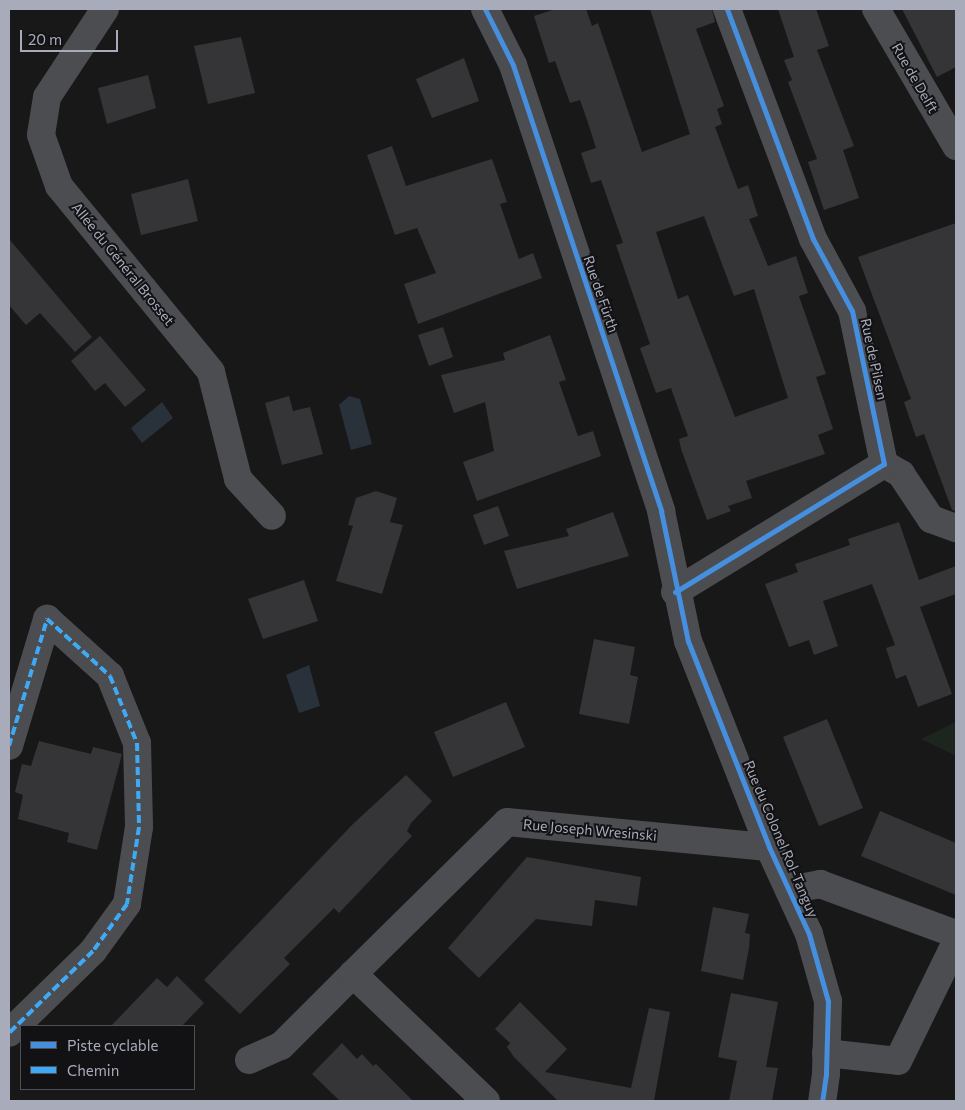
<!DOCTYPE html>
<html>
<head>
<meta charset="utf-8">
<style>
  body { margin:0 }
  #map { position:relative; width:965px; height:1110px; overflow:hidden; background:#181818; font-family:Commissioner,sans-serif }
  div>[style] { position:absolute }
  .green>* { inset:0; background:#1d251f }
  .water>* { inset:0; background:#29313b }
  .building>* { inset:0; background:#353537 }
  .minor>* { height:28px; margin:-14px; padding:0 14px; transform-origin:14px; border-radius:14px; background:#4b4d51 }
  .quiet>* { height:4px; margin-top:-2px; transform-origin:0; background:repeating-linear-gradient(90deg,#3fa9f5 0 8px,transparent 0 12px) }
  .cycleway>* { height:5px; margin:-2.5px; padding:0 2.5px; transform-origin:2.5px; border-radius:2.5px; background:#468fdf }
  span { translate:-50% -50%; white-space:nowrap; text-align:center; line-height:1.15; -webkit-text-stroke:4px #121214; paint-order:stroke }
  .street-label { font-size:14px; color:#a8abba }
  .frame { position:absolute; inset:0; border:10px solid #a8abba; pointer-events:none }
  .legend { position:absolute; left:20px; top:1025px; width:175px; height:65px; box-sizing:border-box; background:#121214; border:1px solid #4e4f56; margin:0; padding:6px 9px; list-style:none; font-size:15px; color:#a8abba }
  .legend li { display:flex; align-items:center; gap:10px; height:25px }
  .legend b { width:25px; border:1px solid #4e4f56 }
  .scale { position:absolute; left:20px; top:30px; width:98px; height:22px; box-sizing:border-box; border:2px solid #a8abba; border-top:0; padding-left:6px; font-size:15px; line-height:18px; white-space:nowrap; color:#a8abba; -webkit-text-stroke:4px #121214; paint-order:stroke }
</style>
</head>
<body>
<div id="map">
  <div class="green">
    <div style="clip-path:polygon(956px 722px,956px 756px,921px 739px)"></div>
  </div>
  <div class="water">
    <div style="clip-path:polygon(349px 396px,360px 399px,372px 444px,351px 450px,339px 405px)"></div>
    <div style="clip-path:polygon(162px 402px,173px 418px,142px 443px,131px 428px)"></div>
    <div style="clip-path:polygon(309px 665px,320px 706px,299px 713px,286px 675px)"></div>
  </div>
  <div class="building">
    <div style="clip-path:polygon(evenodd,556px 9px,586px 9px,592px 26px,598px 23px,642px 152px,690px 134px,650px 9px,712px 9px,715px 22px,696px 29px,724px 106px,717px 109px,722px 124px,715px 127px,738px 189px,748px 185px,758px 216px,749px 219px,768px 266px,796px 256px,808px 293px,799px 296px,826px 374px,816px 377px,833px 429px,818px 435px,825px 454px,746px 481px,752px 498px,728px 506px,731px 511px,707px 520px,681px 449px,679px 439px,688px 436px,671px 388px,656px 393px,640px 348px,650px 344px,616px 245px,623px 243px,601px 180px,591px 183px,581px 153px,596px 148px,588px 123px,580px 100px,570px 103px,555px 61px,549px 63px,534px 16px,556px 9px,704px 216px,734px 296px,754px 289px,788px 398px,735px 417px,688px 295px,678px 299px,656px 232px,704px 216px)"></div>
    <div style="clip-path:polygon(778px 9px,816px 9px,829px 46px,817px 50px,854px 146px,843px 150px,859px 198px,824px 210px,808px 162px,817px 159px,788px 82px,792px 80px,784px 60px,794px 57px)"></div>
    <div style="clip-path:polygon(902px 9px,956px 9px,956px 67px,937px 77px)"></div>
    <div style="clip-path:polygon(241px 37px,255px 93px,208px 104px,194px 46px)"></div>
    <div style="clip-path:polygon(464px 58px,479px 101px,432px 118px,416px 79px)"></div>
    <div style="clip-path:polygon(148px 75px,156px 108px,107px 124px,98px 88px)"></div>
    <div style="clip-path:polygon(392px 146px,406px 186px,492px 159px,507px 202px,500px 204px,519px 259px,533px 253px,542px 278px,418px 324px,404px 284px,436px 273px,417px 228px,395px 235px,367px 155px)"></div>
    <div style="clip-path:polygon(188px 179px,198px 221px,141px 235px,131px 194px)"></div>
    <div style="clip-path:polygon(956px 223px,956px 511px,952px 510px,924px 434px,916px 437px,904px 402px,911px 399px,858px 257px)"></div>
    <div style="clip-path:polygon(9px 239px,92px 337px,75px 352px,40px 313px,26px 325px,9px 305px)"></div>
    <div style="clip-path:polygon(443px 327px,453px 357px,429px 366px,418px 335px)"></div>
    <div style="clip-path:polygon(550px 335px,566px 380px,559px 382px,578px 436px,593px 431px,601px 456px,477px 501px,463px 462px,494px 451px,485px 402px,454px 413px,441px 375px,505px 360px,503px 353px)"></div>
    <div style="clip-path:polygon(100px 336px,146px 390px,125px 407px,105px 383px,95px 391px,71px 361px)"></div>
    <div style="clip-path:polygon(289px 396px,293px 411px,310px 407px,323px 454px,282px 465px,265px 403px)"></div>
    <div style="clip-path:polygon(376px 491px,397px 498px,390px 522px,403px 525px,382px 594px,336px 581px,353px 526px,348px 525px,356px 498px)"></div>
    <div style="clip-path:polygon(498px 506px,509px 536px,484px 545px,473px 515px)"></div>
    <div style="clip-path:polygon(613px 512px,629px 556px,517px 589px,504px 551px,569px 536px,566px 529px)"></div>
    <div style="clip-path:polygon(899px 522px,919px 580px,956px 566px,956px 594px,920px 607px,952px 694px,918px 707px,906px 675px,896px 679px,886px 648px,895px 645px,872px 584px,823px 601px,838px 646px,814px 655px,809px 640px,789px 647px,765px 584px,798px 572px,795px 564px,850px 545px,848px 539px)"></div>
    <div style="clip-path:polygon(304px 580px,318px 621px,263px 639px,248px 599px)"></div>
    <div style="clip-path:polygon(594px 639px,635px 647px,630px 675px,638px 677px,629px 724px,579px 714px)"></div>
    <div style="clip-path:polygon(506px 702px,525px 747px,453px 777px,434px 732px)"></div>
    <div style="clip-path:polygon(827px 719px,863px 808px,819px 826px,783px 737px)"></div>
    <div style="clip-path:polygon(39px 741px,91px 754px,93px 747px,122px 754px,97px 850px,67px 842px,69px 833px,18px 819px,23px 795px,15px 792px,22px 764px,31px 766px)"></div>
    <div style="clip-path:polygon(406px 775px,432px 801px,411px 823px,407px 831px,412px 836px,339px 913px,334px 908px,284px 958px,290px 964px,240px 1014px,204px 980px,353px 824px)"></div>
    <div style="clip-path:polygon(880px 811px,956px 843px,956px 895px,861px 856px)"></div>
    <div style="clip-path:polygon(527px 857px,641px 877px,637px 906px,595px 900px,592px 926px,536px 919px,479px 978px,448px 948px)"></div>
    <div style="clip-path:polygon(713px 907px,749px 914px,745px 933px,750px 934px,749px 948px,743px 980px,701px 971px)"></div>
    <div style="clip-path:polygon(177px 976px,204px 1003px,182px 1026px,111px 1026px,157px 978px,167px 987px)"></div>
    <div style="clip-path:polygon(731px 993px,778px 1002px,766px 1067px,778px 1068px,772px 1101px,729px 1101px,737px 1061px,718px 1057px)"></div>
    <div style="clip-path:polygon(520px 1002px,567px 1049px,545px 1072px,631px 1088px,649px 1008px,670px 1012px,654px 1101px,558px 1101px,514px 1057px,507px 1047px,510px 1043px,495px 1029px)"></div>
    <div style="clip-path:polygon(342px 1043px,357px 1059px,362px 1054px,373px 1066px,376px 1064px,413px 1101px,340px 1101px,312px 1074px)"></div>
  </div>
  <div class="minor">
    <div style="left:105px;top:9px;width:105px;rotate:123.4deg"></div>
    <div style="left:47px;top:97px;width:38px;rotate:99deg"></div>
    <div style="left:41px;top:135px;width:54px;rotate:70.6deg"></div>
    <div style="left:59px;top:186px;width:240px;rotate:50.7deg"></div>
    <div style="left:211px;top:372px;width:110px;rotate:75.8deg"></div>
    <div style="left:238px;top:479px;width:50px;rotate:47.4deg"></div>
    <div style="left:485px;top:9px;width:63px;rotate:63.4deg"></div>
    <div style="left:513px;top:65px;width:470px;rotate:71.6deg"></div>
    <div style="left:661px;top:511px;width:133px;rotate:78.3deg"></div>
    <div style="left:688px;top:641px;width:221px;rotate:68.5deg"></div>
    <div style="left:769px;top:847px;width:96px;rotate:65.3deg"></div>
    <div style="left:809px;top:934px;width:70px;rotate:74.2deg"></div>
    <div style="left:828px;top:1001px;width:73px;rotate:91.6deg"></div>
    <div style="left:826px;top:1074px;width:27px;rotate:98deg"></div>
    <div style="left:876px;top:9px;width:159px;rotate:59.7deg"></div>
    <div style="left:884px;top:464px;width:20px;rotate:30deg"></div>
    <div style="left:901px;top:474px;width:54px;rotate:56.3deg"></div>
    <div style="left:931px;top:519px;width:27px;rotate:20deg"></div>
    <div style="left:675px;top:592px;width:245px;rotate:-31.5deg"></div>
    <div style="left:884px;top:464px;width:156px;rotate:-101.8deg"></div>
    <div style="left:852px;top:311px;width:82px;rotate:-118.4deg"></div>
    <div style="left:813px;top:239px;width:246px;rotate:-110.5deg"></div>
    <div style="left:9px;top:746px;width:133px;rotate:-73.3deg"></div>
    <div style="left:47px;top:619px;width:85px;rotate:42.1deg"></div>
    <div style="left:110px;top:676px;width:72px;rotate:68.1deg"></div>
    <div style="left:137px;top:743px;width:84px;rotate:88.6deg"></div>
    <div style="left:139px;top:827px;width:78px;rotate:98.9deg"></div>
    <div style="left:127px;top:904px;width:58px;rotate:125.9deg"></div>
    <div style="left:93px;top:951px;width:117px;rotate:135.7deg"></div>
    <div style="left:789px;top:890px;width:32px;rotate:-11deg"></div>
    <div style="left:820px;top:884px;width:145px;rotate:20.2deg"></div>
    <div style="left:826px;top:1053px;width:72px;rotate:6.3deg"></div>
    <div style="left:898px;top:1061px;width:132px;rotate:-64deg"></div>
    <div style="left:249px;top:1060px;width:35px;rotate:-24deg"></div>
    <div style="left:281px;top:1046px;width:102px;rotate:-45deg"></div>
    <div style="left:486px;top:1101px;width:184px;rotate:-136.3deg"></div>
    <div style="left:353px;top:974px;width:216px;rotate:-44.6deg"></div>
    <div style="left:507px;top:822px;width:263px;rotate:5.5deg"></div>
  </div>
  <div class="quiet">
    <div style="left:9px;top:746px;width:133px;rotate:-73.3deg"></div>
    <div style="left:47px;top:619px;width:85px;rotate:42.1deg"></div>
    <div style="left:110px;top:676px;width:72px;rotate:68.1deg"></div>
    <div style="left:137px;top:743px;width:84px;rotate:88.6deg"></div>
    <div style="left:139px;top:827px;width:78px;rotate:98.9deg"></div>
    <div style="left:127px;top:904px;width:58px;rotate:125.9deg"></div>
    <div style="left:93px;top:951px;width:117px;rotate:135.7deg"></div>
  </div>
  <div class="cycleway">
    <div style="left:485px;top:9px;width:63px;rotate:63.4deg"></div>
    <div style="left:513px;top:65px;width:470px;rotate:71.6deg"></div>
    <div style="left:661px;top:511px;width:133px;rotate:78.3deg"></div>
    <div style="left:688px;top:641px;width:221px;rotate:68.5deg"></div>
    <div style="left:769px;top:847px;width:96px;rotate:65.3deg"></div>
    <div style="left:809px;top:934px;width:70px;rotate:74.2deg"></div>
    <div style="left:828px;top:1001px;width:73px;rotate:91.6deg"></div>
    <div style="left:826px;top:1074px;width:27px;rotate:98deg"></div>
    <div style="left:675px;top:592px;width:245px;rotate:-31.5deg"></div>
    <div style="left:884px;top:464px;width:156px;rotate:-101.8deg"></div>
    <div style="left:852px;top:311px;width:82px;rotate:-118.4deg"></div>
    <div style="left:813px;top:239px;width:246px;rotate:-110.5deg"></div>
  </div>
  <div class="street-label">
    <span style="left:915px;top:78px;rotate:60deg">Rue de Delft</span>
    <span style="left:123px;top:264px;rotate:51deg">Allée du Général Brosset</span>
    <span style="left:601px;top:294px;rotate:71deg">Rue de Fürth</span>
    <span style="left:874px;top:359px;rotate:78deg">Rue de Pilsen</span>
    <span style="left:590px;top:830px;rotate:5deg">Rue Joseph Wresinski</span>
    <span style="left:781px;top:839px;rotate:67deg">Rue du Colonel Rol-Tanguy</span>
  </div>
  <div class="frame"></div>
  <ul class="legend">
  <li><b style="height:6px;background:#468fdf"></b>Piste cyclable</li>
  <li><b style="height:6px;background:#3fa9f5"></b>Chemin</li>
  </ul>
  <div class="scale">20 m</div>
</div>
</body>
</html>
